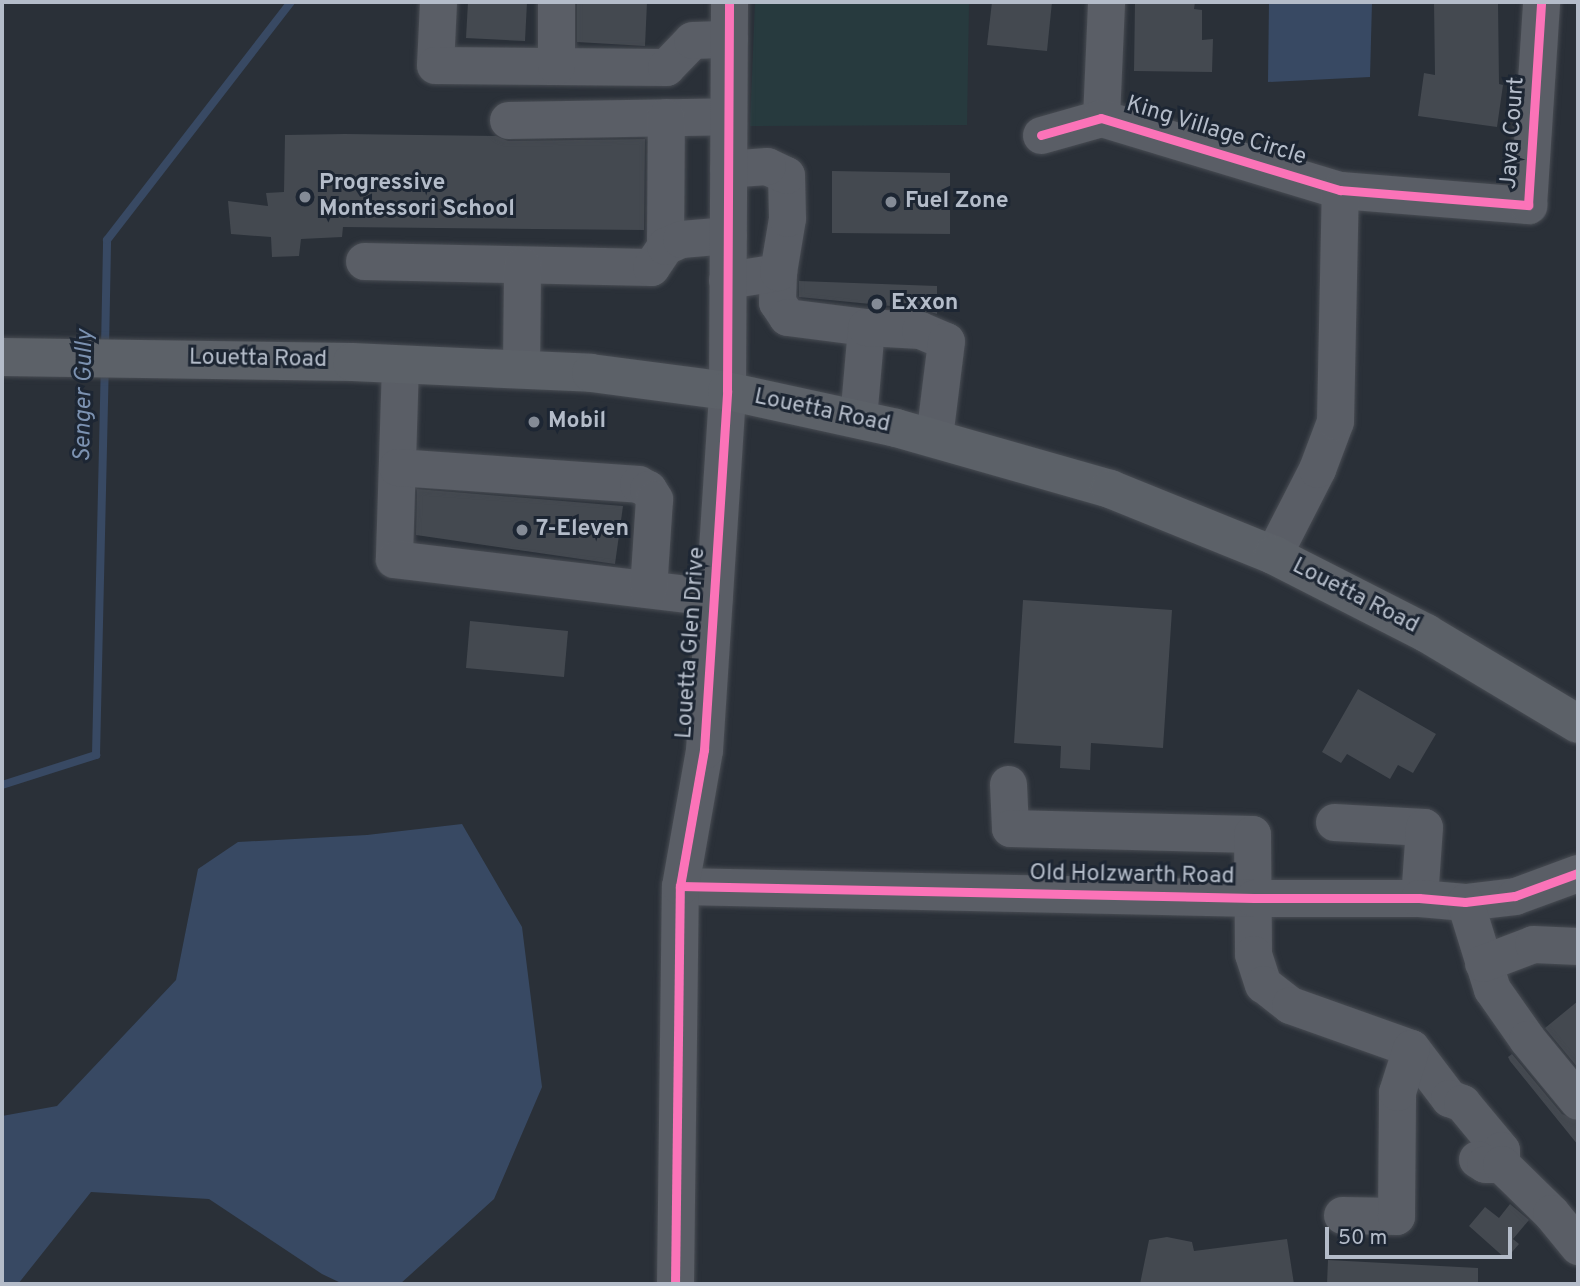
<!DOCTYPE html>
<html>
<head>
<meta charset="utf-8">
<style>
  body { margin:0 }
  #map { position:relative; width:1580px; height:1286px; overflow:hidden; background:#2a3038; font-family:Overpass,sans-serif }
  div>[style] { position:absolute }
  .green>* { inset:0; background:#273a3e }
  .water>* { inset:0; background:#384963 }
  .stream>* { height:8px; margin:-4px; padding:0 4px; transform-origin:4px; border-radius:4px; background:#384963 }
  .building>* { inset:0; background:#444950 }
  .roads { filter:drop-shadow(0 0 2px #484c53) drop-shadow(0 0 2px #484c53) }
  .minor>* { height:37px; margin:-18.5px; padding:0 18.5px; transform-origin:18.5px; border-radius:18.5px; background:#5a5e66 }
  .major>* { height:38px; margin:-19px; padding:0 19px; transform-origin:19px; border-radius:19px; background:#5c6168 }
  .cycleway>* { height:9px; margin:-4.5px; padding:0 4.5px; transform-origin:4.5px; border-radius:4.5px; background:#fb73b8 }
  .dots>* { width:19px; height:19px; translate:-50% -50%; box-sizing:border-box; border:4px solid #1d2633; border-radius:50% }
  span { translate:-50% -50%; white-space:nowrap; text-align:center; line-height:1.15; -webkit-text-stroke:6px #1d2633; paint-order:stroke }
  .street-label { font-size:23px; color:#b4bcc9 }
  .poi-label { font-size:23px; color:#b4bcc9; font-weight:700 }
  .left { translate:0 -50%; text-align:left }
  .water-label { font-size:24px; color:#7c92b1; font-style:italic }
  .frame { position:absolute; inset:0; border:4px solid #b4bcc9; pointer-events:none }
  .scale { position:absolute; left:1325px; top:1227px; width:187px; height:32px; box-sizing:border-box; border:4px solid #b4bcc9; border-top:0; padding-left:9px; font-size:21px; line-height:24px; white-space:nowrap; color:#b4bcc9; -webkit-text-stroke:5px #1d2633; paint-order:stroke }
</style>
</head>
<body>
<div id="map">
  <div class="green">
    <div style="clip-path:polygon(755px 2px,969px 2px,967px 125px,750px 126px)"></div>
  </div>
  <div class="water">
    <div style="clip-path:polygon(1269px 2px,1372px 2px,1370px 77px,1268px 82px)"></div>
    <div style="clip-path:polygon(462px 824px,522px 927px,542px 1087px,494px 1199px,400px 1284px,343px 1284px,322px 1274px,209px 1199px,91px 1192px,18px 1284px,2px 1284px,2px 1116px,57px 1106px,176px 980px,198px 869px,238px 842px,367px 835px)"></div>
  </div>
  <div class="stream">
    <div style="left:105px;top:349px;width:109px;rotate:-88.9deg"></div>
    <div style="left:107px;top:240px;width:301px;rotate:-52.3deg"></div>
    <div style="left:2px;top:785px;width:99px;rotate:-17.7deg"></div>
    <div style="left:96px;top:755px;width:386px;rotate:-88.7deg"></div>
  </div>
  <div class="building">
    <div style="clip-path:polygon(468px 2px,527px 2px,525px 41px,466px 38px)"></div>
    <div style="clip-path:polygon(577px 2px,647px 2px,645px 46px,577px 42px)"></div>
    <div style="clip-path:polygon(992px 2px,1052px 2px,1047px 51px,987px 45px)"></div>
    <div style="clip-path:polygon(1135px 2px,1195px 2px,1194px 9px,1202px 10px,1202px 40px,1213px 39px,1212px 72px,1134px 71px)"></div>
    <div style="clip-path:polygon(1434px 2px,1498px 2px,1499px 84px,1503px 85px,1497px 127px,1418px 116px,1424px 73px,1435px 75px)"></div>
    <div style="clip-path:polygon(345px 134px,496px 136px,508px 141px,645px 139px,644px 230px,343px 227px,342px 237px,301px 239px,299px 256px,272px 257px,271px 237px,231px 234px,228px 201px,268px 206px,266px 193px,284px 192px,285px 135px)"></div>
    <div style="clip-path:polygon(832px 171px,950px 173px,950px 234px,832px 233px)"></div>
    <div style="clip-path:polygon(799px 281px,937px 286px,937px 314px,921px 309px,799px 297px)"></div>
    <div style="clip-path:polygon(417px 489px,623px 506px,615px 564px,416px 535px)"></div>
    <div style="clip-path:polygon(1023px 600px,1172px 610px,1163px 748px,1091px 743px,1090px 770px,1060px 768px,1061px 746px,1014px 743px)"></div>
    <div style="clip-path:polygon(470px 621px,568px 631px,564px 677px,466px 668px)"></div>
    <div style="clip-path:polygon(1358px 689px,1436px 734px,1413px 773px,1398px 765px,1390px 779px,1347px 754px,1341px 763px,1322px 752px)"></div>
    <div style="clip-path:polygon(1578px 1001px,1578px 1068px,1545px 1028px)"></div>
    <div style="clip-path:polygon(1512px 1054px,1562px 1114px,1578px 1121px,1578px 1145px,1510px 1061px,1508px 1057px)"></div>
    <div style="clip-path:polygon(1510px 1204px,1529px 1220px,1513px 1239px,1519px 1244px,1506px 1259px,1469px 1226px,1485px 1207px,1499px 1218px)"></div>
    <div style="clip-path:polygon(1167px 1237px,1192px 1242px,1194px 1251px,1287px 1239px,1294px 1284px,1140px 1284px,1149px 1240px)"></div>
    <div style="clip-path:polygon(1328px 1260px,1478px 1268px,1478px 1284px,1327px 1284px)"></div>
  </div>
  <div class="roads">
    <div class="minor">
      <div style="left:438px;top:2px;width:63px;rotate:92.7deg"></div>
      <div style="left:435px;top:65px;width:231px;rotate:0.5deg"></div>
      <div style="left:666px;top:67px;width:37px;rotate:-46deg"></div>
      <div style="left:692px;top:40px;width:37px;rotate:-2deg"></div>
      <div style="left:556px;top:66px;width:64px;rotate:-90deg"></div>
      <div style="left:1101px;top:118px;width:116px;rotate:-87.5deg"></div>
      <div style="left:508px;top:120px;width:220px;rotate:-1deg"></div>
      <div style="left:1041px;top:135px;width:62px;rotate:-15.8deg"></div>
      <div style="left:1101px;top:118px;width:250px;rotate:16.8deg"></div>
      <div style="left:1340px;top:190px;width:189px;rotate:4.6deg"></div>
      <div style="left:1528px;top:205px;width:203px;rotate:-86.3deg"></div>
      <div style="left:665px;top:246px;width:129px;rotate:-89.6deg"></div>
      <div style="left:364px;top:261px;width:287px;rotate:1.2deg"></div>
      <div style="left:651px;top:267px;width:25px;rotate:-56deg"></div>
      <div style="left:665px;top:246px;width:17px;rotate:-24deg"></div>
      <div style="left:681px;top:239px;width:47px;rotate:-4.9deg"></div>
      <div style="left:778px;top:272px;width:30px;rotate:92deg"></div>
      <div style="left:777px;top:302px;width:18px;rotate:56deg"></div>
      <div style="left:787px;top:317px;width:80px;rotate:7.2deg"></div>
      <div style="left:727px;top:280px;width:52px;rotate:-8.9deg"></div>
      <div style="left:778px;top:272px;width:55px;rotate:-80.5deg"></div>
      <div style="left:787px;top:218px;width:43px;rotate:-91.3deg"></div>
      <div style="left:786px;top:175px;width:21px;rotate:-155deg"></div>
      <div style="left:767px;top:166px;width:39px;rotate:176deg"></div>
      <div style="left:400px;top:364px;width:195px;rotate:91.8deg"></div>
      <div style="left:394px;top:559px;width:322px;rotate:6.8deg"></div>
      <div style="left:521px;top:369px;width:104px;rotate:-89.4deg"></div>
      <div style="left:858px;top:419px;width:92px;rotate:-85deg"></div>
      <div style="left:866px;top:327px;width:54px;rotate:3.2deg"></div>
      <div style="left:920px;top:330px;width:28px;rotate:23deg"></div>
      <div style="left:946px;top:341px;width:97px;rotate:97.1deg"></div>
      <div style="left:397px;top:467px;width:242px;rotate:4deg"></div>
      <div style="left:638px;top:484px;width:11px;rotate:27deg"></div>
      <div style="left:648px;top:489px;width:12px;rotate:59deg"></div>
      <div style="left:654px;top:499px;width:90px;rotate:93.8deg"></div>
      <div style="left:1273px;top:555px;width:97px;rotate:-62.9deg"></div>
      <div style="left:1317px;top:469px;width:51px;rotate:-69.4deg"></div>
      <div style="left:1335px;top:421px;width:231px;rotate:-88.8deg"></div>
      <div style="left:1008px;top:784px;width:44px;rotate:87.4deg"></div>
      <div style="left:1010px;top:828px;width:242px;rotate:1.4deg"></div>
      <div style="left:1252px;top:834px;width:120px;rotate:89.5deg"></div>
      <div style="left:1253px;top:954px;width:32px;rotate:72deg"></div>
      <div style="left:1263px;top:984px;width:34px;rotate:38deg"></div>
      <div style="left:1290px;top:1005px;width:128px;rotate:19.6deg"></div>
      <div style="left:1411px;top:1048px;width:63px;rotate:52.8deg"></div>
      <div style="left:1449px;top:1098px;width:14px;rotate:21deg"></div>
      <div style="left:1462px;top:1103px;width:61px;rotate:50.3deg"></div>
      <div style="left:1501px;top:1150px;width:14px;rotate:90deg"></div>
      <div style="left:1334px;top:822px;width:90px;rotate:3.2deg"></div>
      <div style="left:1424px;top:827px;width:71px;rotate:94deg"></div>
      <div style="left:680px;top:886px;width:574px;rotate:1.2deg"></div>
      <div style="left:1254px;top:898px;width:165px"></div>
      <div style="left:1419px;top:898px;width:46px;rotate:5deg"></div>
      <div style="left:1465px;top:902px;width:50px;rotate:-6.8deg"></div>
      <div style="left:1515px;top:896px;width:67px;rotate:-20.1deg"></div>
      <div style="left:1465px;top:902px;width:91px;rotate:72.8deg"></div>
      <div style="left:1492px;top:989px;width:61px;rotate:55deg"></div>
      <div style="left:1527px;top:1039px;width:80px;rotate:50.6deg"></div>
      <div style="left:1483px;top:963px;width:53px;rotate:-20.8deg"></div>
      <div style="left:1533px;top:944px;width:45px;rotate:2.5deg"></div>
      <div style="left:1477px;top:1159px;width:9px;rotate:32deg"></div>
      <div style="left:1485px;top:1164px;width:16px"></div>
      <div style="left:1501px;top:1164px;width:70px;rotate:44.4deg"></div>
      <div style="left:1551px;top:1213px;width:43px;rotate:50.7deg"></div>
      <div style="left:1342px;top:1215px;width:54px;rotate:1.1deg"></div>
      <div style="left:1396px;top:1216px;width:124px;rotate:-89.5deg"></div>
      <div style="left:1397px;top:1092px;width:46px;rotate:-72.3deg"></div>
      <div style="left:675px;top:1284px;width:398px;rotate:-89.3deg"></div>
      <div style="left:680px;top:886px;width:138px;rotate:-80deg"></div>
      <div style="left:704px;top:750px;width:360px;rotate:-86.3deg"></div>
      <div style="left:727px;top:391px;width:389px;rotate:-89.7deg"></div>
    </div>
    <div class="major">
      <div style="left:2px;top:357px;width:350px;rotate:0.8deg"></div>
      <div style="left:352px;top:362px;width:239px;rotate:2.6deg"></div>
      <div style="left:591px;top:373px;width:137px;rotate:7.5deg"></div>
      <div style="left:727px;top:391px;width:173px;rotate:12.3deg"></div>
      <div style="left:896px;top:428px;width:223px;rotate:15.9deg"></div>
      <div style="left:1110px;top:489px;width:176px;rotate:22deg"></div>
      <div style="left:1273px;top:555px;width:172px;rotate:27deg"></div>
      <div style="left:1426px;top:633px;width:177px;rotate:30.9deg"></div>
    </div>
  </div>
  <div class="cycleway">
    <div style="left:1041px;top:135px;width:62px;rotate:-15.8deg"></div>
    <div style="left:1101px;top:118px;width:250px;rotate:16.8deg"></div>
    <div style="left:1340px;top:190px;width:189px;rotate:4.6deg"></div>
    <div style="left:1528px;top:205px;width:203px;rotate:-86.3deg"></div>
    <div style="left:680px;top:886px;width:574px;rotate:1.2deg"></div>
    <div style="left:1254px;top:898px;width:165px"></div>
    <div style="left:1419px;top:898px;width:46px;rotate:5deg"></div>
    <div style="left:1465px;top:902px;width:50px;rotate:-6.8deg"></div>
    <div style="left:1515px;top:896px;width:67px;rotate:-20.1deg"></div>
    <div style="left:675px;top:1284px;width:398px;rotate:-89.3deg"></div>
    <div style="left:680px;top:886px;width:138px;rotate:-80deg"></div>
    <div style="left:704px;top:750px;width:360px;rotate:-86.3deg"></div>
    <div style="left:727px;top:391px;width:389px;rotate:-89.7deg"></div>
  </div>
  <div class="dots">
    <div style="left:305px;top:197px;background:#848b96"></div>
    <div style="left:891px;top:202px;background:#848b96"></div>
    <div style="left:877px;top:304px;background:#848b96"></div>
    <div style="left:534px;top:422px;background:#848b96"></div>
    <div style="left:522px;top:530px;background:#848b96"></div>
  </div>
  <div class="street-label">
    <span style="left:1216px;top:132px;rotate:17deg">King Village Circle</span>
    <span style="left:1514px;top:133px;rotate:-86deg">Java Court</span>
    <span style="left:258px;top:360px;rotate:1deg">Louetta Road</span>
    <span style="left:822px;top:412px;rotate:12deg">Louetta Road</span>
    <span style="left:1355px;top:597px;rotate:27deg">Louetta Road</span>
    <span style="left:692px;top:643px;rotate:-86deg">Louetta Glen Drive</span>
    <span style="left:1132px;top:876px;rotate:1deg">Old Holzwarth Road</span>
  </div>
  <div class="poi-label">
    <span class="left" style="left:319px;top:197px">Progressive<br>Montessori School</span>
    <span class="left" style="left:905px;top:202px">Fuel Zone</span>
    <span class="left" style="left:891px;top:304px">Exxon</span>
    <span class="left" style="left:548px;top:422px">Mobil</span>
    <span class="left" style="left:536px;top:530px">7-Eleven</span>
  </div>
  <div class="water-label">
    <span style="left:85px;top:396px;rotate:-89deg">Senger Gully</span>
  </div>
  <div class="frame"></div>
  <div class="scale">50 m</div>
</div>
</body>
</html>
